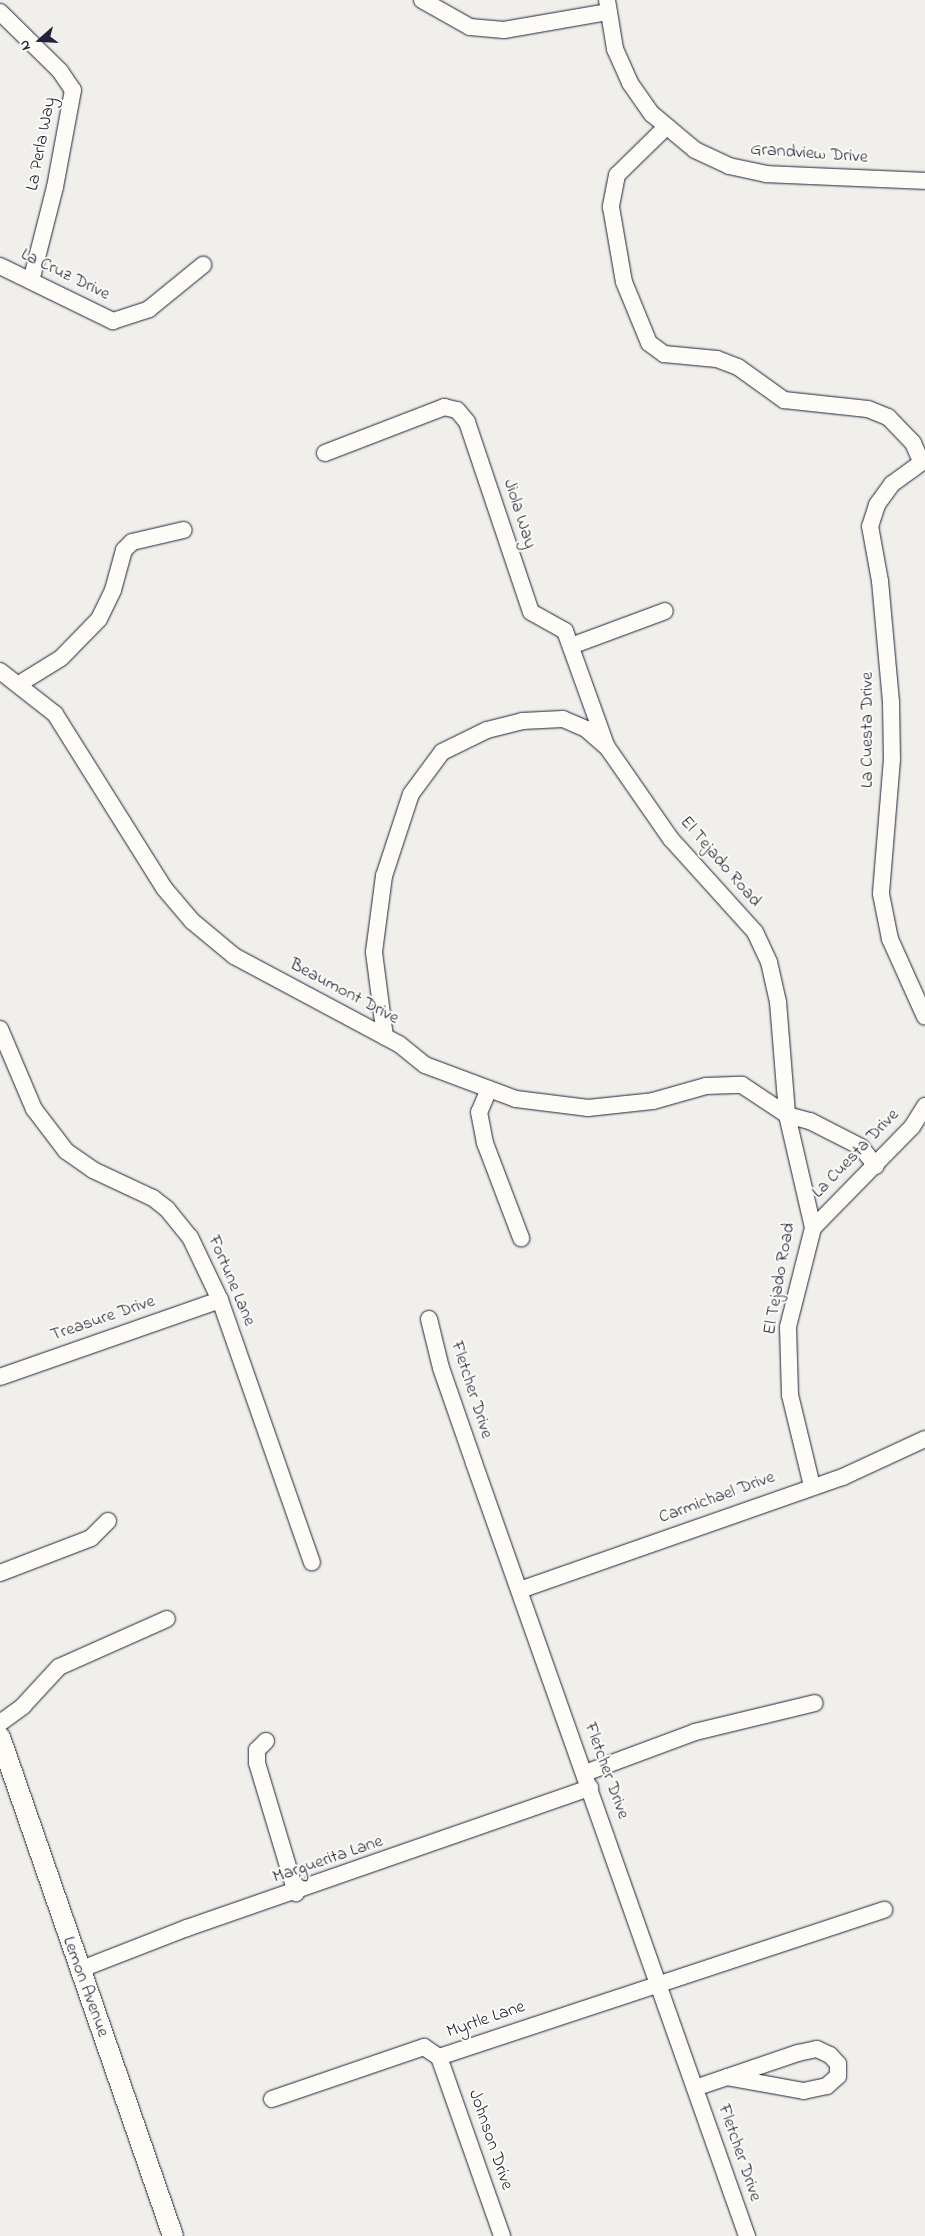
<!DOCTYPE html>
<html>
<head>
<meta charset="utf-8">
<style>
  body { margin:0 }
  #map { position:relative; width:925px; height:2236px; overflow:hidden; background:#f0efec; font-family:"Indie Flower",sans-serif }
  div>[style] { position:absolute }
  .roads { filter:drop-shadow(0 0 1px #22223b) drop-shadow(0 0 1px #22223b) }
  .minor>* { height:16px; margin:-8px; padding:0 8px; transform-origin:8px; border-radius:8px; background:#fdfcf7 }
  .major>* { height:20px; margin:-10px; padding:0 10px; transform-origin:10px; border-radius:10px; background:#fdfcf7 }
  span { translate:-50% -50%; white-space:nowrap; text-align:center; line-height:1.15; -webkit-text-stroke:4px #fdfcf7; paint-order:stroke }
  .street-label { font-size:18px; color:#22223b }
  .north { position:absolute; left:15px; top:15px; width:50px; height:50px; -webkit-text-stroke:4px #fdfcf7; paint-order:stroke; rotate:251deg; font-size:14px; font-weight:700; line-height:20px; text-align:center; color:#22223b }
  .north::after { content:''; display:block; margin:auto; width:18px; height:22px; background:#22223b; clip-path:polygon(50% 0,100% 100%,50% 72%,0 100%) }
</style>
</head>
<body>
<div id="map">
  <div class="roads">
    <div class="minor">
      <div style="left:422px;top:0;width:55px;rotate:29.4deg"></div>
      <div style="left:470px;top:27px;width:34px;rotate:5deg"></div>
      <div style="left:504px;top:30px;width:106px;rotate:-9.8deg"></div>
      <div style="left:607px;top:0;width:50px;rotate:80.7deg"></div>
      <div style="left:615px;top:49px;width:37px;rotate:66deg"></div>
      <div style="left:630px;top:83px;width:38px;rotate:55deg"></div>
      <div style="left:652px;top:114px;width:56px;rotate:39.9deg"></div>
      <div style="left:695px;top:150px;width:38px;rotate:25deg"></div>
      <div style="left:729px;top:166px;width:38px;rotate:12deg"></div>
      <div style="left:766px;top:174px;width:159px;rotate:2.5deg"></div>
      <div style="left:0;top:12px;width:84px;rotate:44.5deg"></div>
      <div style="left:60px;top:71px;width:23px;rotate:56deg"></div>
      <div style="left:73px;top:90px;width:99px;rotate:100.5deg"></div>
      <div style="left:55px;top:187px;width:97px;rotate:104.3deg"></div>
      <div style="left:665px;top:128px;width:67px;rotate:135.6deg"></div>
      <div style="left:617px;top:175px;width:33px;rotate:101deg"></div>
      <div style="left:611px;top:207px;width:76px;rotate:80.2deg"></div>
      <div style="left:624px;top:282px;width:66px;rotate:67.7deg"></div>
      <div style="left:649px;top:343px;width:19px;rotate:36deg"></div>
      <div style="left:664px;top:354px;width:53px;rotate:5.4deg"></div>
      <div style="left:717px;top:359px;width:22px;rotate:21deg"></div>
      <div style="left:738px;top:367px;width:57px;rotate:35.7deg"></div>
      <div style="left:784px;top:400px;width:84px;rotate:6.1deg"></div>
      <div style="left:868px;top:409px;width:22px;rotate:22deg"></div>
      <div style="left:888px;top:417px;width:36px;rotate:46deg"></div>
      <div style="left:913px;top:443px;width:20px;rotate:66deg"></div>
      <div style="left:0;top:266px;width:126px;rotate:26deg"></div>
      <div style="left:113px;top:321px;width:38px;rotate:-18deg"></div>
      <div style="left:149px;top:309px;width:70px;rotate:-39.2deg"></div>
      <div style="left:325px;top:453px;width:128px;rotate:-21.1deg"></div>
      <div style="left:444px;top:407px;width:13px;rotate:13deg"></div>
      <div style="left:457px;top:410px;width:16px;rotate:50deg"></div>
      <div style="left:467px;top:422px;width:200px;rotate:71.4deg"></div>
      <div style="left:531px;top:612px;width:39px;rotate:29deg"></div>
      <div style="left:565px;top:631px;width:121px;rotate:70.2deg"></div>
      <div style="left:925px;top:460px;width:41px;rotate:144deg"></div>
      <div style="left:892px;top:484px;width:26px;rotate:126deg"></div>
      <div style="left:877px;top:505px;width:22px;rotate:108deg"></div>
      <div style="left:870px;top:526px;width:56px;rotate:79.7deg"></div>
      <div style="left:880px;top:581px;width:122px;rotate:84.8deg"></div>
      <div style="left:891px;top:703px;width:56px;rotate:89deg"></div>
      <div style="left:892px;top:759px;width:135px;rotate:94.7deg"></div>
      <div style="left:881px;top:894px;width:46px;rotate:78.7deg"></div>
      <div style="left:890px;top:939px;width:85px;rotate:65.8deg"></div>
      <div style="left:571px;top:646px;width:100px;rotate:-20.4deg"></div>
      <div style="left:0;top:671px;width:70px;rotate:38deg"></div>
      <div style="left:55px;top:714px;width:205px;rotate:57.9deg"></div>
      <div style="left:164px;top:888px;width:43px;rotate:49.7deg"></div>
      <div style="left:192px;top:921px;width:55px;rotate:39.8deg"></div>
      <div style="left:234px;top:956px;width:187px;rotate:28.1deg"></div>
      <div style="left:399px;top:1044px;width:33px;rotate:39deg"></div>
      <div style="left:425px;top:1065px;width:97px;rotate:20.5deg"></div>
      <div style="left:516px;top:1099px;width:73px;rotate:7.1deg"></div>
      <div style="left:588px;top:1108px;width:65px;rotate:-6.1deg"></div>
      <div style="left:653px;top:1101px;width:55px;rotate:-15.8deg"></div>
      <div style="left:706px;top:1086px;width:36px;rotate:-2deg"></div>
      <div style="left:742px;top:1085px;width:54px;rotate:33.7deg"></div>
      <div style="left:787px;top:1115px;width:24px;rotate:15deg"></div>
      <div style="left:810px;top:1121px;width:57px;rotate:27deg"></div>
      <div style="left:861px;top:1147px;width:24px;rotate:52deg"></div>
      <div style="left:19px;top:684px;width:49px;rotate:-31.8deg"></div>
      <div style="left:61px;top:658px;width:54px;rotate:-45.7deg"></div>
      <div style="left:99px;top:619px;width:32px;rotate:-64deg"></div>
      <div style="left:113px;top:590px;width:41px;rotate:-74.6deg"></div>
      <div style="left:124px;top:550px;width:11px;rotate:-45deg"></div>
      <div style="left:132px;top:542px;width:53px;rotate:-13deg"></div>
      <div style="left:0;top:1029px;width:87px;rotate:67deg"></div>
      <div style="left:34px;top:1109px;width:53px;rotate:52.7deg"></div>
      <div style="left:66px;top:1151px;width:33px;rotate:35deg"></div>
      <div style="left:93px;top:1170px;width:66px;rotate:25deg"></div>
      <div style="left:153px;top:1198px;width:18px;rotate:38deg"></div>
      <div style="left:167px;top:1209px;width:36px;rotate:51deg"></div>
      <div style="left:190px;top:1237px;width:70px;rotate:64.5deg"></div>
      <div style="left:220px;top:1300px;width:278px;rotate:70.7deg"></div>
      <div style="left:385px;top:1037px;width:86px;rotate:-97.4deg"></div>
      <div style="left:374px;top:952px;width:77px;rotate:-82.5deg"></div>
      <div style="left:384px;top:876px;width:86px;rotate:-71.8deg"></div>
      <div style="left:411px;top:794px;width:52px;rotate:-53.6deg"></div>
      <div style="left:442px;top:752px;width:50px;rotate:-26.1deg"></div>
      <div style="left:487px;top:730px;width:36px;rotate:-14deg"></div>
      <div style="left:522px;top:721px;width:41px;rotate:-2.8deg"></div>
      <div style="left:563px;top:719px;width:25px;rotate:23deg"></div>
      <div style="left:586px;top:729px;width:28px;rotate:41deg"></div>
      <div style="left:607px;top:747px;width:112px;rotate:55.2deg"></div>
      <div style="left:671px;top:839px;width:125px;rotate:47.9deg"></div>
      <div style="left:755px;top:932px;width:33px;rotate:65deg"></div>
      <div style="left:769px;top:962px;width:41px;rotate:77.3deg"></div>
      <div style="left:778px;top:1002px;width:113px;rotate:85.4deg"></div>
      <div style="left:787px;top:1115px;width:116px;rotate:77deg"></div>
      <div style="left:813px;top:1228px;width:102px;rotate:104.2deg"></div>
      <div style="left:788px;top:1327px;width:68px;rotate:88.3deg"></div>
      <div style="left:790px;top:1395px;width:94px;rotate:76.4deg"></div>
      <div style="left:489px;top:1089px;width:25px;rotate:113deg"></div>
      <div style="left:479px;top:1112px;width:32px;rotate:79deg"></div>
      <div style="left:485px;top:1143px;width:102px;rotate:69.2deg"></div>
      <div style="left:813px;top:1228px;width:141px;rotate:-45.6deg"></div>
      <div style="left:912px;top:1127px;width:25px;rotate:-58deg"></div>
      <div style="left:429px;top:1319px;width:50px;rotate:76.2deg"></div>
      <div style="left:441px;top:1368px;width:101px;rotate:70.8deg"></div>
      <div style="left:474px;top:1463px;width:820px;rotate:70.55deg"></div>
      <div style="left:0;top:1377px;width:233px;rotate:-19.3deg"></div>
      <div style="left:0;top:1573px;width:97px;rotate:-21deg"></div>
      <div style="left:91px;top:1538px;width:24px;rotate:-45deg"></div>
      <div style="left:520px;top:1590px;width:342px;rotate:-19.3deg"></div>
      <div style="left:843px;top:1477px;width:90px;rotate:-24.9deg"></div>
      <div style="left:0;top:1723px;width:29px;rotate:-36deg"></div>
      <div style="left:23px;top:1706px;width:53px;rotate:-47.3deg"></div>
      <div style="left:59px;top:1667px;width:118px;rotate:-24deg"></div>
      <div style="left:266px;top:1741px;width:13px;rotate:135deg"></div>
      <div style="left:257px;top:1750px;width:13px;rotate:90deg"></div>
      <div style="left:257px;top:1763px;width:136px;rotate:73.3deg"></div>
      <div style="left:585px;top:1773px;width:117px;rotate:-20.4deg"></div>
      <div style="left:695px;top:1732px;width:123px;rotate:-13.6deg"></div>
      <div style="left:79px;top:1970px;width:116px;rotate:-21.3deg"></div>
      <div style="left:187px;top:1928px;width:427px;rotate:-19.2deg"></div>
      <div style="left:439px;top:2057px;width:190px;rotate:70.6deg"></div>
      <div style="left:695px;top:2088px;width:109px;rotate:-18.8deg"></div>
      <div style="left:798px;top:2053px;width:19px;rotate:-12deg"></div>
      <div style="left:817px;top:2049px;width:14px;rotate:25deg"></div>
      <div style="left:830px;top:2055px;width:12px;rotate:48deg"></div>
      <div style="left:838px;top:2064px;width:12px;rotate:90deg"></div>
      <div style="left:838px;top:2076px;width:15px;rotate:138deg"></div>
      <div style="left:827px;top:2086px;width:24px;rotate:168deg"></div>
      <div style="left:804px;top:2091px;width:78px;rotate:-169.7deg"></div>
      <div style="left:272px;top:2099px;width:161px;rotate:-18.9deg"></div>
      <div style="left:424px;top:2047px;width:18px;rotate:34deg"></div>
      <div style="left:439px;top:2057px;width:469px;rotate:-18.3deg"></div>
    </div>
    <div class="major">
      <div style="left:0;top:1737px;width:528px;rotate:70.88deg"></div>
    </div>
  </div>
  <div class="street-label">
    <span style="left:42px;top:144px;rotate:-79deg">La Perla Way</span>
    <span style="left:809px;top:154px;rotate:4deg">Grandview Drive</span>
    <span style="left:65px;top:275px;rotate:26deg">La Cruz Drive</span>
    <span style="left:519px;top:514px;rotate:72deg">Jiola Way</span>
    <span style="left:868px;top:730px;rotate:-90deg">La Cuesta Drive</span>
    <span style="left:720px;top:862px;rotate:49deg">El Tejado Road</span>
    <span style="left:344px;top:992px;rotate:28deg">Beaumont Drive</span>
    <span style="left:856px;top:1154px;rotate:-46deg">La Cuesta Drive</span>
    <span style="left:780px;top:1279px;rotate:-80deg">El Tejado Road</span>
    <span style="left:231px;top:1281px;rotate:67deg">Fortune Lane</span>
    <span style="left:103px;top:1319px;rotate:-19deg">Treasure Drive</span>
    <span style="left:471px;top:1390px;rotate:72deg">Fletcher Drive</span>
    <span style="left:717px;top:1498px;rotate:-20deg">Carmichael Drive</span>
    <span style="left:606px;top:1771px;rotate:70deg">Fletcher Drive</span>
    <span style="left:328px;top:1860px;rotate:-19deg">Marguerita Lane</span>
    <span style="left:85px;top:1987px;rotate:70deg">Lemon Avenue</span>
    <span style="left:486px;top:2020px;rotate:-19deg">Myrtle Lane</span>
    <span style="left:490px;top:2140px;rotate:71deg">Johnson Drive</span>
    <span style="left:739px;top:2153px;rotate:71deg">Fletcher Drive</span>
  </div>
  <div class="north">N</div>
</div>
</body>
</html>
